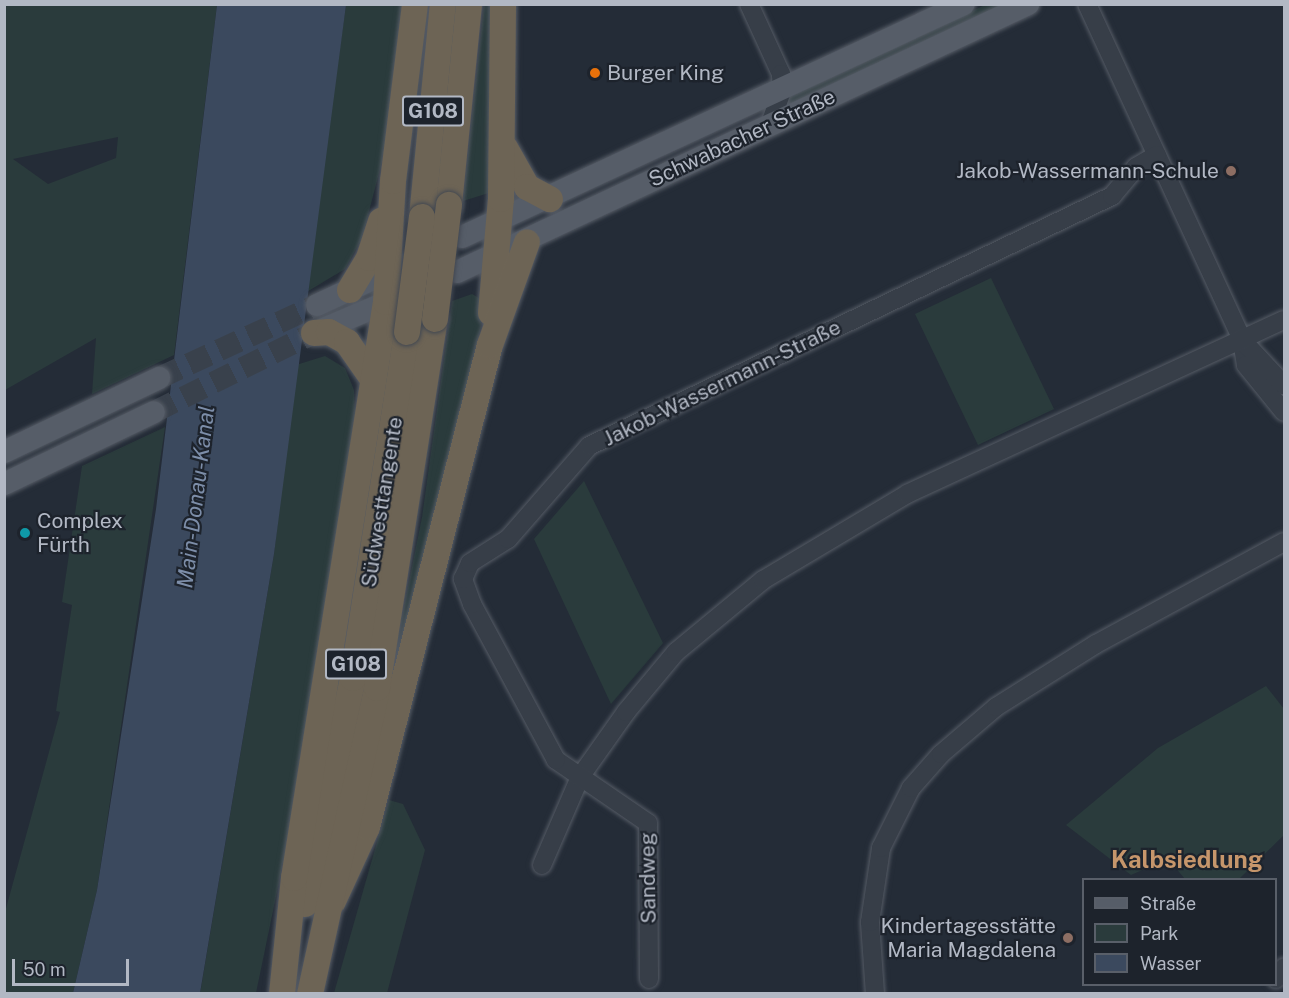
<!DOCTYPE html>
<html>
<head>
<meta charset="utf-8">
<style>
  body { margin:0 }
  #map { position:relative; width:1289px; height:998px; overflow:hidden; background:#242c37; font-family:"Public Sans",sans-serif }
  div>[style] { position:absolute }
  .green>* { inset:0; background:#2a3b3c }
  .water>* { inset:0; background:#3b495e }
  .major-tunnel>* { height:22px; margin-top:-11px; transform-origin:0; background:repeating-linear-gradient(90deg,#39414c 0 22px,transparent 0 33px) }
  .roads { filter:drop-shadow(0 0 2px #555b65) drop-shadow(0 0 2px #555b65) }
  .minor>* { height:18px; margin:-9px; padding:0 9px; transform-origin:9px; border-radius:9px; background:#373e48 }
  .major>* { height:22px; margin:-11px; padding:0 11px; transform-origin:11px; border-radius:11px; background:#565d68 }
  .highway>* { height:26px; margin:-13px; padding:0 13px; transform-origin:13px; border-radius:13px; background:#6d6455 }
  .bridges { filter:drop-shadow(0 0 2px #424852) drop-shadow(0 0 2px #424852) }
  .highway-bridge>* { height:26px; margin:-13px; padding:0 13px; transform-origin:13px; border-radius:13px; background:#6d6455 }
  .dots>* { width:16px; height:16px; translate:-50% -50%; box-sizing:border-box; border:3px solid #1d232c; border-radius:50% }
  span { translate:-50% -50%; white-space:nowrap; text-align:center; line-height:1.15; -webkit-text-stroke:4.5px #1d232c; paint-order:stroke }
  .shield-label span { padding:2px 4px; background:#1d232c; border:2px solid; border-radius:4px; -webkit-text-stroke-width:0 }
  .shield-label { font-size:20px; color:#b2b8c4; font-weight:700 }
  .poi-label { font-size:21px; color:#b2b8c4 }
  .left { translate:0 -50%; text-align:left }
  .right { translate:-100% -50%; text-align:right }
  .street-label { font-size:21px; color:#b2b8c4 }
  .water-label { font-size:22px; color:#7d8ea9; font-style:italic }
  .quarter-label { font-size:24px; color:#c6966b; font-weight:700 }
  .frame { position:absolute; inset:0; border:6px solid #b2b8c4; pointer-events:none }
  .legend { position:absolute; left:1082px; top:878px; width:195px; height:108px; box-sizing:border-box; background:#1d232c; border:2px solid #595f69; margin:0; padding:8px 10px; list-style:none; font-size:18px; color:#b2b8c4 }
  .legend li { display:flex; align-items:center; gap:12px; height:30px }
  .legend b { width:30px; border:2px solid #595f69 }
  .scale { position:absolute; left:12px; top:959px; width:117px; height:27px; box-sizing:border-box; border:3px solid #b2b8c4; border-top:0; padding-left:8px; font-size:18px; line-height:21px; white-space:nowrap; color:#b2b8c4; -webkit-text-stroke:4px #1d232c; paint-order:stroke }
</style>
</head>
<body>
<div id="map">
  <div class="green">
    <div style="clip-path:polygon(evenodd,5px 5px,217px 5px,174px 355px,92px 394px,96px 338px,5px 390px,5px 5px,118px 137px,116px 158px,48px 184px,13px 159px,118px 137px)"></div>
    <div style="clip-path:polygon(346px 5px,403px 5px,384px 154px,362px 238px,345px 269px,305px 293px)"></div>
    <div style="clip-path:polygon(484px 5px,491px 5px,492px 192px,463px 201px)"></div>
    <div style="clip-path:polygon(985px 5px,1009px 5px,783px 112px,790px 97px)"></div>
    <div style="clip-path:polygon(991px 278px,1054px 409px,978px 445px,915px 314px)"></div>
    <div style="clip-path:polygon(472px 294px,479px 298px,481px 327px,374px 757px,422px 517px,452px 301px)"></div>
    <div style="clip-path:polygon(325px 356px,345px 368px,354px 390px,355px 414px,301px 776px,256px 993px,200px 994px,274px 554px,296px 365px)"></div>
    <div style="clip-path:polygon(165px 427px,97px 890px,73px 993px,5px 994px,5px 912px,60px 712px,56px 711px,72px 605px,62px 602px,82px 466px)"></div>
    <div style="clip-path:polygon(584px 481px,663px 643px,611px 704px,534px 539px)"></div>
    <div style="clip-path:polygon(1266px 686px,1284px 709px,1284px 835px,1239px 879px,1185px 879px,1168px 859px,1131px 875px,1066px 825px,1158px 748px)"></div>
    <div style="clip-path:polygon(389px 800px,403px 804px,425px 850px,387px 993px,334px 993px)"></div>
  </div>
  <div class="water">
    <div style="clip-path:polygon(217px 5px,346px 5px,274px 554px,200px 993px,73px 993px,97px 890px,156px 509px)"></div>
  </div>
  <div class="major-tunnel">
    <div style="left:159px;top:378px;width:174px;rotate:-24.8deg"></div>
    <div style="left:154px;top:412px;width:178px;rotate:-26.3deg"></div>
  </div>
  <div class="roads">
    <div class="minor">
      <div style="left:749px;top:4px;width:77px;rotate:65.4deg"></div>
      <div style="left:781px;top:74px;width:17px;rotate:87deg"></div>
      <div style="left:782px;top:91px;width:35px;rotate:110deg"></div>
      <div style="left:1087px;top:4px;width:370px;rotate:65.2deg"></div>
      <div style="left:1242px;top:340px;width:25px;rotate:81deg"></div>
      <div style="left:1246px;top:365px;width:60px;rotate:51deg"></div>
      <div style="left:1242px;top:340px;width:62px;rotate:47deg"></div>
      <div style="left:542px;top:865px;width:96px;rotate:-66.6deg"></div>
      <div style="left:580px;top:777px;width:80px;rotate:-54.7deg"></div>
      <div style="left:626px;top:712px;width:78px;rotate:-50.2deg"></div>
      <div style="left:676px;top:652px;width:113px;rotate:-39.6deg"></div>
      <div style="left:763px;top:580px;width:168px;rotate:-30.8deg"></div>
      <div style="left:907px;top:494px;width:415px;rotate:-24.8deg"></div>
      <div style="left:649px;top:979px;width:156px;rotate:-90.4deg"></div>
      <div style="left:648px;top:823px;width:112px;rotate:-145.6deg"></div>
      <div style="left:556px;top:760px;width:177px;rotate:-118.3deg"></div>
      <div style="left:472px;top:604px;width:27px;rotate:-110deg"></div>
      <div style="left:463px;top:579px;width:17px;rotate:-66deg"></div>
      <div style="left:470px;top:563px;width:45px;rotate:-32.3deg"></div>
      <div style="left:508px;top:539px;width:123px;rotate:-48.9deg"></div>
      <div style="left:589px;top:446px;width:580px;rotate:-25.55deg"></div>
      <div style="left:1112px;top:196px;width:38px;rotate:-50deg"></div>
      <div style="left:1136px;top:167px;width:24px;rotate:-30deg"></div>
      <div style="left:1276px;top:979px;width:14px;rotate:-56deg"></div>
      <div style="left:875px;top:994px;width:72px;rotate:-94deg"></div>
      <div style="left:870px;top:922px;width:75px;rotate:-81.5deg"></div>
      <div style="left:881px;top:848px;width:67px;rotate:-63.4deg"></div>
      <div style="left:911px;top:788px;width:45px;rotate:-48.6deg"></div>
      <div style="left:941px;top:754px;width:72px;rotate:-40.5deg"></div>
      <div style="left:996px;top:707px;width:118px;rotate:-32.2deg"></div>
      <div style="left:1096px;top:644px;width:214px;rotate:-28.5deg"></div>
    </div>
    <div class="major">
      <div style="left:462px;top:237px;width:553px;rotate:-24.9deg"></div>
      <div style="left:457px;top:272px;width:631px;rotate:-25.14deg"></div>
      <div style="left:317px;top:305px;width:95px;rotate:-24.9deg"></div>
      <div style="left:314px;top:333px;width:95px;rotate:-23deg"></div>
      <div style="left:4px;top:452px;width:172px;rotate:-25.5deg"></div>
      <div style="left:4px;top:484px;width:166px;rotate:-25.6deg"></div>
    </div>
    <div class="highway">
      <div style="left:505px;top:148px;width:45px;rotate:60.6deg"></div>
      <div style="left:527px;top:187px;width:26px;rotate:28deg"></div>
      <div style="left:449px;top:205px;width:202px;rotate:-84.3deg"></div>
      <div style="left:422px;top:217px;width:214px;rotate:-84.4deg"></div>
      <div style="left:350px;top:290px;width:37px;rotate:-59deg"></div>
      <div style="left:369px;top:258px;width:39px;rotate:-72deg"></div>
      <div style="left:491px;top:313px;width:114px;rotate:-85deg"></div>
      <div style="left:501px;top:199px;width:195px;rotate:-89.4deg"></div>
      <div style="left:314px;top:333px;width:15px;rotate:-4deg"></div>
      <div style="left:329px;top:332px;width:21px;rotate:29deg"></div>
      <div style="left:347px;top:342px;width:40px;rotate:55.1deg"></div>
      <div style="left:333px;top:901px;width:81px;rotate:-65.3deg"></div>
      <div style="left:367px;top:827px;width:497px;rotate:-75.7deg"></div>
      <div style="left:490px;top:345px;width:109px;rotate:-70.2deg"></div>
      <div style="left:305px;top:904px;width:231px;rotate:-78deg"></div>
      <div style="left:353px;top:678px;width:350px;rotate:-81.1deg"></div>
      <div style="left:282px;top:994px;width:117px;rotate:-84.1deg"></div>
      <div style="left:294px;top:878px;width:583px;rotate:-80.93deg"></div>
      <div style="left:386px;top:302px;width:121px;rotate:-86.7deg"></div>
      <div style="left:393px;top:181px;width:178px;rotate:-82.9deg"></div>
      <div style="left:310px;top:994px;width:313px;rotate:-77.6deg"></div>
      <div style="left:377px;top:688px;width:374px;rotate:-81.1deg"></div>
    </div>
  </div>
  <div class="bridges">
    <div class="highway-bridge">
      <div style="left:435px;top:319px;width:115px;rotate:-83deg"></div>
      <div style="left:407px;top:332px;width:116px;rotate:-82.6deg"></div>
    </div>
  </div>
  <div class="dots">
    <div style="left:595px;top:73px;background:#e8710a"></div>
    <div style="left:1231px;top:171px;background:#8d6e63"></div>
    <div style="left:25px;top:533px;background:#0f9aa8"></div>
    <div style="left:1068px;top:938px;background:#8d6e63"></div>
  </div>
  <div class="shield-label">
    <span style="left:433px;top:111px">G108</span>
    <span style="left:356px;top:664px">G108</span>
  </div>
  <div class="poi-label">
    <span class="left" style="left:607px;top:73px">Burger King</span>
    <span class="right" style="left:1219px;top:171px">Jakob-Wassermann-Schule</span>
    <span class="left" style="left:37px;top:533px">Complex<br>Fürth</span>
    <span class="right" style="left:1056px;top:938px">Kindertagesstätte<br>Maria Magdalena</span>
  </div>
  <div class="street-label">
    <span style="left:742px;top:138px;rotate:-25deg">Schwabacher Straße</span>
    <span style="left:722px;top:383px;rotate:-26deg">Jakob-Wassermann-Straße</span>
    <span style="left:382px;top:502px;rotate:-81deg">Südwesttangente</span>
    <span style="left:648px;top:878px;rotate:-91deg">Sandweg</span>
  </div>
  <div class="water-label">
    <span style="left:196px;top:497px;rotate:-83deg">Main-Donau-Kanal</span>
  </div>
  <div class="quarter-label">
    <span style="left:1187px;top:860px">Kalbsiedlung</span>
  </div>
  <div class="frame"></div>
  <ul class="legend">
  <li><b style="height:8px;background:#565d68"></b>Straße</li>
  <li><b style="height:16px;background:#2a3b3c"></b>Park</li>
  <li><b style="height:16px;background:#3b495e"></b>Wasser</li>
  </ul>
  <div class="scale">50 m</div>
</div>
</body>
</html>
